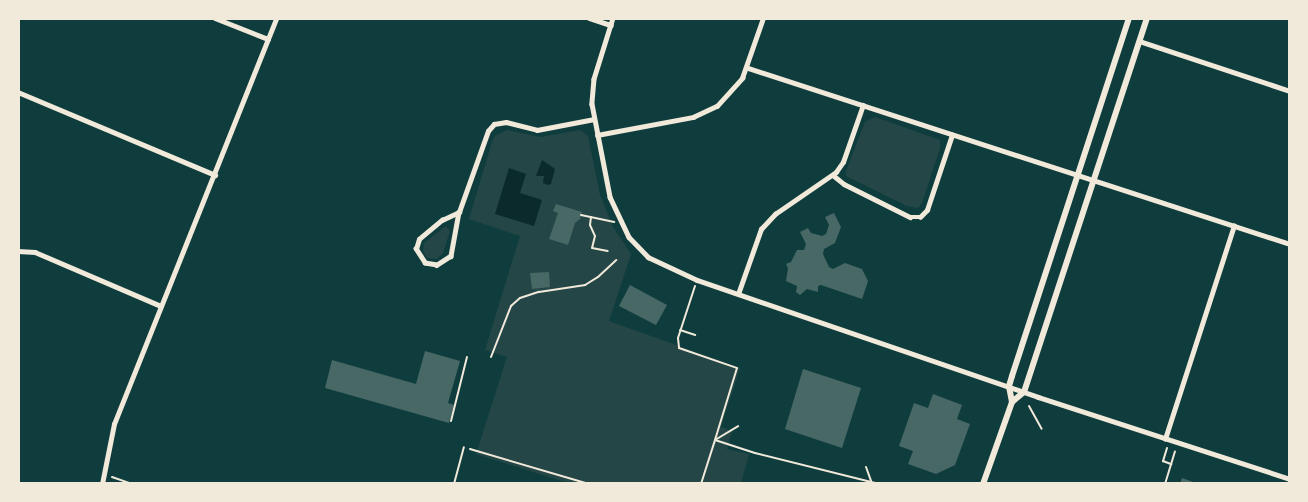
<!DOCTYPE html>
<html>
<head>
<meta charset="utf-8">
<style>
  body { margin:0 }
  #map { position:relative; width:1308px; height:502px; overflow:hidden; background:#0f3d3e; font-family:"Public Sans",sans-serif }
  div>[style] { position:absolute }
  .green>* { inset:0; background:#244646 }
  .water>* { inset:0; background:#0a2a2b }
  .building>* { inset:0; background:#486865 }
  .path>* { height:2px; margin:-1px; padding:0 1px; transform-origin:1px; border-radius:1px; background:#f1e9da }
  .service>* { height:2px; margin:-1px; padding:0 1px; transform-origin:1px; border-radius:1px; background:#f1e9da }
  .minor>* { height:4.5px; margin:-2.25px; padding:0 2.25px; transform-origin:2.25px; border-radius:2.25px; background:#f1e9da }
  .tertiary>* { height:6px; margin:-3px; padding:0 3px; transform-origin:3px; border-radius:3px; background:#f1e9da }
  span { translate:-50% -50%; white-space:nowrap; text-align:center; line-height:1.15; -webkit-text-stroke:4.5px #f1e9da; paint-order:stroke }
  .frame { position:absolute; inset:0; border:20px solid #f1e9da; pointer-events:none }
</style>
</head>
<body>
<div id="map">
  <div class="green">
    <div style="clip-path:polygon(875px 117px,940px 140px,940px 148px,922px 203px,918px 208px,907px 206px,846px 176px,846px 171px,865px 122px)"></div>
    <div style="clip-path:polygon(507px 130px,541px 137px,580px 130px,588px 136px,600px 195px,613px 227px,631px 254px,609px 321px,740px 368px,721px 427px,732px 431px,727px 449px,749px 454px,741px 484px,571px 484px,476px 454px,507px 357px,485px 350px,520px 236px,469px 219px,492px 142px,495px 136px)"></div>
    <div style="clip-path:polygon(446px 226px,450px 231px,443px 253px,437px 259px,427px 258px,423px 251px,424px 243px)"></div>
  </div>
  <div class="water">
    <div style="clip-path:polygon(542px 160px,555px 169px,551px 184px,548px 185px,543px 183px,544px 176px,536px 176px)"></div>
    <div style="clip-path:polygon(509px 168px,526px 174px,520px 193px,542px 200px,534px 226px,495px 214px)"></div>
  </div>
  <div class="building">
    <div style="clip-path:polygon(556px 204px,582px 212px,580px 219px,575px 223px,568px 245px,549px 239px,558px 213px,553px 211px)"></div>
    <div style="clip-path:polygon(834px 213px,841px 227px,835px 243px,824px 249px,823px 254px,829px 267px,833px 269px,845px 263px,862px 269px,868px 281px,862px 299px,821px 285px,818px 286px,818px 292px,807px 289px,800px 295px,796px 292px,797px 286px,786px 281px,788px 268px,786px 264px,791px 262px,797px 250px,804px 250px,806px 244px,800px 232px,808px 228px,811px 233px,822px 236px,826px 234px,829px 225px,825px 217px)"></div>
    <div style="clip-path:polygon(549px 272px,550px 287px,532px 289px,530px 273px)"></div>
    <div style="clip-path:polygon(630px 285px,667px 305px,656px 325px,619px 306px)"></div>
    <div style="clip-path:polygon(425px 351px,460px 361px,448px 403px,454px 405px,449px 423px,325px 388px,332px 360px,416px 384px)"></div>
    <div style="clip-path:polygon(803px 369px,861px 388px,842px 448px,785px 429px)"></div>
    <div style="clip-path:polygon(933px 394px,962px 405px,957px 419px,970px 424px,955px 465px,936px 474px,908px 464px,913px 451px,899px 446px,914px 403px,928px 408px)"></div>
    <div style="clip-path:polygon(1182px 478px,1199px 484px,1180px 484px)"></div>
  </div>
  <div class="path">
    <div style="left:581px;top:215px;width:34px;rotate:12deg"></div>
    <div style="left:591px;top:217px;width:8px;rotate:97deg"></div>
    <div style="left:590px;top:225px;width:12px;rotate:66deg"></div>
    <div style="left:595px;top:236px;width:12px;rotate:104deg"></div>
    <div style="left:592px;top:248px;width:16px;rotate:11deg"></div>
    <div style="left:695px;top:286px;width:55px;rotate:108.1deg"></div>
    <div style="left:678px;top:338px;width:10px;rotate:84deg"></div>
    <div style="left:679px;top:348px;width:61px;rotate:19deg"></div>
    <div style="left:737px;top:368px;width:75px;rotate:107deg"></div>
    <div style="left:715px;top:440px;width:42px;rotate:18deg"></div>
    <div style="left:755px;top:453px;width:128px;rotate:14deg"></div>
    <div style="left:680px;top:330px;width:16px;rotate:18deg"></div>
    <div style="left:491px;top:357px;width:55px;rotate:-68.6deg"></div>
    <div style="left:511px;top:306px;width:12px;rotate:-42deg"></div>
    <div style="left:520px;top:298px;width:20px;rotate:-18deg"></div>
    <div style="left:539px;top:292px;width:47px;rotate:-8.7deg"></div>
    <div style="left:585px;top:285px;width:15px;rotate:-32deg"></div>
    <div style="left:598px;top:277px;width:25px;rotate:-43deg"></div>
    <div style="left:1029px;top:406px;width:26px;rotate:61deg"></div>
    <div style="left:451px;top:421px;width:66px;rotate:-76deg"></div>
    <div style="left:1167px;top:448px;width:14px;rotate:107deg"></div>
    <div style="left:1163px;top:461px;width:9px;rotate:21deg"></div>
    <div style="left:470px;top:449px;width:124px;rotate:16.4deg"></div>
    <div style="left:866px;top:467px;width:15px;rotate:70deg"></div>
    <div style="left:112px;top:477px;width:21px;rotate:19deg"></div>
    <div style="left:701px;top:484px;width:46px;rotate:-72.3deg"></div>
    <div style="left:715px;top:440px;width:27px;rotate:-31deg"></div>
    <div style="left:1165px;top:484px;width:34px;rotate:-73deg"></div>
  </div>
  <div class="service">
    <div style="left:454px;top:484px;width:38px;rotate:-75deg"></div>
  </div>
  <div class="minor">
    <div style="left:215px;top:18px;width:57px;rotate:21.6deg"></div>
    <div style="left:589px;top:18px;width:23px;rotate:18deg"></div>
    <div style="left:613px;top:18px;width:64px;rotate:107.3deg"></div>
    <div style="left:594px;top:79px;width:25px;rotate:95deg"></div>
    <div style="left:592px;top:104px;width:95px;rotate:79deg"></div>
    <div style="left:610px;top:197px;width:44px;rotate:64.6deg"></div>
    <div style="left:629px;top:237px;width:28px;rotate:46deg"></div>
    <div style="left:648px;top:257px;width:54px;rotate:25.1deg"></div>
    <div style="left:697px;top:280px;width:361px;rotate:18.9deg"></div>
    <div style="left:1038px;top:397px;width:265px;rotate:18deg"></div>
    <div style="left:1139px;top:41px;width:159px;rotate:18.3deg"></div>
    <div style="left:748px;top:68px;width:570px;rotate:17.99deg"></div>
    <div style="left:18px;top:92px;width:214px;rotate:22.8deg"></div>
    <div style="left:597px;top:135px;width:98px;rotate:-10.6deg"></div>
    <div style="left:693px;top:117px;width:26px;rotate:-25deg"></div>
    <div style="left:717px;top:106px;width:38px;rotate:-48deg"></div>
    <div style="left:742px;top:78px;width:64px;rotate:-70.7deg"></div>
    <div style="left:833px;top:175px;width:14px;rotate:39deg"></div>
    <div style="left:844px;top:184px;width:74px;rotate:26.6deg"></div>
    <div style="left:910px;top:217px;width:10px"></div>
    <div style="left:920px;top:217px;width:10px;rotate:-45deg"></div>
    <div style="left:927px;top:210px;width:79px;rotate:-71.6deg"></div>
    <div style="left:459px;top:212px;width:86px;rotate:-70.3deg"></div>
    <div style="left:488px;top:131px;width:9px;rotate:-49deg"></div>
    <div style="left:494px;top:124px;width:12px;rotate:-9deg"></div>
    <div style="left:506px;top:122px;width:32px;rotate:14deg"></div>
    <div style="left:537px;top:130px;width:58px;rotate:-10.9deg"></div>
    <div style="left:459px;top:212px;width:45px;rotate:100.3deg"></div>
    <div style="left:451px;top:256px;width:17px;rotate:147deg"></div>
    <div style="left:437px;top:265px;width:12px;rotate:-171deg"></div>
    <div style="left:425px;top:263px;width:17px;rotate:-123deg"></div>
    <div style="left:416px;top:249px;width:10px;rotate:-73deg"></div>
    <div style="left:419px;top:239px;width:30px;rotate:-40deg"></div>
    <div style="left:442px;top:220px;width:19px;rotate:-25deg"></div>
    <div style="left:18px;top:251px;width:17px;rotate:3deg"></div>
    <div style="left:35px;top:252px;width:137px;rotate:23.2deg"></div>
    <div style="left:738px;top:294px;width:69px;rotate:-70.5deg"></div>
    <div style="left:761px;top:229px;width:21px;rotate:-47deg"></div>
    <div style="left:775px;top:214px;width:74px;rotate:-34.5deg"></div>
    <div style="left:836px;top:172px;width:12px;rotate:-55deg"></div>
    <div style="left:843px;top:162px;width:60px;rotate:-70.7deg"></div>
    <div style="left:1165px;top:439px;width:224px;rotate:-72.1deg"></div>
    <div style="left:102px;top:484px;width:61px;rotate:-78.7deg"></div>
    <div style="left:114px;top:424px;width:437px;rotate:-68.2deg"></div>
  </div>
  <div class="tertiary">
    <div style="left:1012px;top:402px;width:16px;rotate:-40deg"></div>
    <div style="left:1024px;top:392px;width:394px;rotate:-71.8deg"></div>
    <div style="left:983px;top:484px;width:87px;rotate:-70.5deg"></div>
    <div style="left:1012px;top:402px;width:16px;rotate:-101deg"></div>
    <div style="left:1009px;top:386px;width:10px;rotate:-73deg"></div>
    <div style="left:1012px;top:376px;width:377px;rotate:-71.9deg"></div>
  </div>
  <div class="frame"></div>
</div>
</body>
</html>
